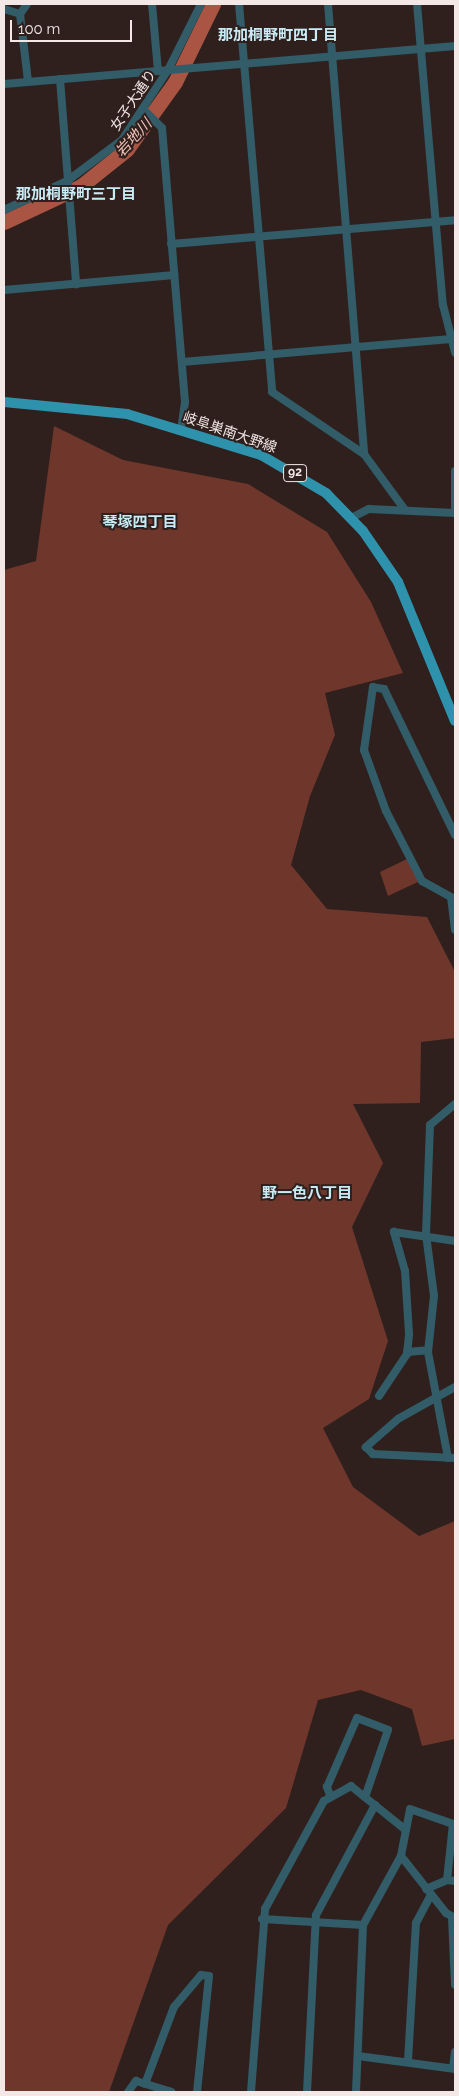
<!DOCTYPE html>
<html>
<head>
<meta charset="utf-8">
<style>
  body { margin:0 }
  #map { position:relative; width:459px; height:2096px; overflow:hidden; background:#2f201d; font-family:Raleway,"Noto Sans JP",sans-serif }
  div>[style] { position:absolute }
  .green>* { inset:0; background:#6f362b }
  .river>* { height:15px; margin:-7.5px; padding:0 7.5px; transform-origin:7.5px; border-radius:7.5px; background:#a54 }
  .minor>* { height:8px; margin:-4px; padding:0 4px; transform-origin:4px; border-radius:4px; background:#315c68 }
  .major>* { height:10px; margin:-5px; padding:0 5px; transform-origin:5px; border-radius:5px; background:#2e92ad }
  span { translate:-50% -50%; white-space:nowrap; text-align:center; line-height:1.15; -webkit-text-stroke:4px #2f201d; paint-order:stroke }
  .shield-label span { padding:1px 4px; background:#2f201d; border:1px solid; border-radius:4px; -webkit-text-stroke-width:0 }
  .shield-label { font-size:12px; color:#f3e8e6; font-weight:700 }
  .street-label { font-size:14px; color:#f3e8e6 }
  .neighbourhood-label { font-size:15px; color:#c8ebf6; font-weight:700 }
  .water-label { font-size:15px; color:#f1c1b6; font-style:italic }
  .frame { position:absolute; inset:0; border:5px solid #f3e8e6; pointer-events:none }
  .scale { position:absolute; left:10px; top:20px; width:122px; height:22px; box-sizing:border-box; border:2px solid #f3e8e6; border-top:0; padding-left:6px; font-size:15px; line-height:18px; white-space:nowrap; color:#f3e8e6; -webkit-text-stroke:4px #2f201d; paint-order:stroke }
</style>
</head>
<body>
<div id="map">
  <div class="green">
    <div style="clip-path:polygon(54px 426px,123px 460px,248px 484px,327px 532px,371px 602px,403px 673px,325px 693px,335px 735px,310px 796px,291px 865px,327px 909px,427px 917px,455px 972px,455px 1038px,421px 1042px,420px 1103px,353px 1104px,383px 1163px,352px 1227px,388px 1341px,369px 1399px,323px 1428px,353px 1487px,419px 1536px,455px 1521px,455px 1739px,422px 1746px,412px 1709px,361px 1690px,318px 1700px,286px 1808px,168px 1925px,109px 2092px,4px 2092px,4px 570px,36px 561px)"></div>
    <div style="clip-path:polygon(407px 859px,420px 881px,388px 896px,380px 872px)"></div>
  </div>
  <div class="river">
    <div style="left:4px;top:222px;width:85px;rotate:-25.1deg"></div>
    <div style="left:81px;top:186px;width:59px;rotate:-38.8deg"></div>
    <div style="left:127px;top:149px;width:82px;rotate:-54.4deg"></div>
    <div style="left:175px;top:82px;width:87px;rotate:-64deg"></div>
  </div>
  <div class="minor">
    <div style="left:152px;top:4px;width:67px;rotate:84.9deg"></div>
    <div style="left:239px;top:4px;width:389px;rotate:85.1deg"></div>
    <div style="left:272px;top:392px;width:111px;rotate:34deg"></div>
    <div style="left:364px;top:454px;width:69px;rotate:53.8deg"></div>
    <div style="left:328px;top:4px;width:451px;rotate:85.4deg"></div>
    <div style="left:417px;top:4px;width:302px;rotate:85.1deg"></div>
    <div style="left:443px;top:305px;width:49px;rotate:75.7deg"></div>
    <div style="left:4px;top:9px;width:17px;rotate:17deg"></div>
    <div style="left:20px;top:14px;width:67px;rotate:83.2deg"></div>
    <div style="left:20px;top:14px;width:12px;rotate:-55deg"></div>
    <div style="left:60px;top:79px;width:206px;rotate:85.5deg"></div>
    <div style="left:4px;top:84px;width:453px;rotate:-4.8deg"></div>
    <div style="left:144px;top:110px;width:25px;rotate:45deg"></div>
    <div style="left:162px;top:128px;width:275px;rotate:85.2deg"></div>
    <div style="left:185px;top:402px;width:27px;rotate:98deg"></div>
    <div style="left:4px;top:210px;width:69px;rotate:-24.7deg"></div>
    <div style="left:67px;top:181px;width:69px;rotate:-36.7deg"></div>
    <div style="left:122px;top:140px;width:84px;rotate:-56.7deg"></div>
    <div style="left:168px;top:70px;width:74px;rotate:-63.4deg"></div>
    <div style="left:171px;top:244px;width:285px;rotate:-4.8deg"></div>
    <div style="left:4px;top:290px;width:171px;rotate:-5deg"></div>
    <div style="left:182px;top:362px;width:270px;rotate:-4.9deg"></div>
    <div style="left:455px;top:513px;width:42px;rotate:-90deg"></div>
    <div style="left:351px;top:518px;width:20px;rotate:-27deg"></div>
    <div style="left:369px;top:509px;width:86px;rotate:2.7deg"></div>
    <div style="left:455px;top:835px;width:162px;rotate:-115.9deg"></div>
    <div style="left:384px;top:689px;width:11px;rotate:-170deg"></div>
    <div style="left:373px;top:687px;width:64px;rotate:98.1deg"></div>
    <div style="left:364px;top:750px;width:65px;rotate:70.2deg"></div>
    <div style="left:386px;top:811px;width:79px;rotate:62.8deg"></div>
    <div style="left:422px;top:881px;width:33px;rotate:29deg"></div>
    <div style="left:451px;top:897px;width:33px;rotate:83deg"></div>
    <div style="left:407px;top:1352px;width:21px;rotate:-5deg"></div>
    <div style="left:455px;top:1387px;width:65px;rotate:150.7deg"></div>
    <div style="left:398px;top:1419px;width:43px;rotate:138.8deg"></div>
    <div style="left:366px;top:1447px;width:10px;rotate:45deg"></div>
    <div style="left:373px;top:1454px;width:82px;rotate:2.8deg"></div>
    <div style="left:379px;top:1396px;width:50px;rotate:-56.3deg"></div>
    <div style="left:407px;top:1354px;width:20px;rotate:-84deg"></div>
    <div style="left:409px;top:1334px;width:63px;rotate:-93.6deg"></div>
    <div style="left:405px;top:1271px;width:41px;rotate:-105.8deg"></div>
    <div style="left:394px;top:1232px;width:62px;rotate:8.4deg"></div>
    <div style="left:448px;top:1458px;width:108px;rotate:-100.7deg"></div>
    <div style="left:428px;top:1352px;width:56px;rotate:-83.9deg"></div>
    <div style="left:434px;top:1296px;width:63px;rotate:-97.4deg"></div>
    <div style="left:426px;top:1234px;width:109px;rotate:-87.9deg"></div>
    <div style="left:430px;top:1125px;width:33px;rotate:-40deg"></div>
    <div style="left:330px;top:1795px;width:9px;rotate:-111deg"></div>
    <div style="left:327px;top:1787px;width:75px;rotate:-66.5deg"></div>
    <div style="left:357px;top:1718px;width:33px;rotate:21deg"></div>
    <div style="left:388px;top:1730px;width:71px;rotate:108.9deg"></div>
    <div style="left:406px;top:1830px;width:21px;rotate:-79deg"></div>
    <div style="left:410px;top:1809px;width:46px;rotate:19.2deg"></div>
    <div style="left:453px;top:1824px;width:56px;rotate:96.1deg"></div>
    <div style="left:401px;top:1856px;width:73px;rotate:51.7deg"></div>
    <div style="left:446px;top:1913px;width:10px;rotate:29deg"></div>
    <div style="left:426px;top:1889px;width:23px;rotate:-23deg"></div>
    <div style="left:447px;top:1880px;width:8px;rotate:7deg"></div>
    <div style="left:452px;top:1918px;width:67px;rotate:87.4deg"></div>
    <div style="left:262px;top:1919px;width:101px;rotate:3.4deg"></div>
    <div style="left:358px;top:2056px;width:98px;rotate:7.6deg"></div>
    <div style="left:408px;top:2061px;width:138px;rotate:-86.7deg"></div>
    <div style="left:416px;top:1923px;width:32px;rotate:-62deg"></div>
    <div style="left:453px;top:2068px;width:16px;rotate:-83deg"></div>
    <div style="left:145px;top:2084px;width:82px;rotate:-69.4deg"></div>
    <div style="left:174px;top:2007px;width:42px;rotate:-49.8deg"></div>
    <div style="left:201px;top:1975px;width:8px;rotate:7deg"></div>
    <div style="left:209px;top:1976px;width:117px;rotate:95.9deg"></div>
    <div style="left:128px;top:2092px;width:14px;rotate:-54deg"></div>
    <div style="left:136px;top:2081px;width:37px;rotate:17deg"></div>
    <div style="left:251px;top:2092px;width:184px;rotate:-85.6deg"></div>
    <div style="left:265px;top:1909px;width:123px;rotate:-61.4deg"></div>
    <div style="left:324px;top:1801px;width:31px;rotate:-29deg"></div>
    <div style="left:351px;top:1786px;width:70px;rotate:38.7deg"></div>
    <div style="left:406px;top:1830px;width:26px;rotate:101deg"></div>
    <div style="left:401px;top:1856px;width:79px;rotate:118.8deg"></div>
    <div style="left:363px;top:1925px;width:167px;rotate:92.4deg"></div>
    <div style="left:307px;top:2092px;width:177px;rotate:-87.1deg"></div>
    <div style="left:316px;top:1915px;width:125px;rotate:-61.8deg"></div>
  </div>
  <div class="major">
    <div style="left:4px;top:402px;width:124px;rotate:5.6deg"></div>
    <div style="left:127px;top:414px;width:140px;rotate:17deg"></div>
    <div style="left:261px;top:455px;width:75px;rotate:30.3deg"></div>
    <div style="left:326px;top:493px;width:53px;rotate:45.8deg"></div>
    <div style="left:363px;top:531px;width:62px;rotate:55.5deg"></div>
    <div style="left:398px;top:582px;width:150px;rotate:67.7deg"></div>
  </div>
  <div class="shield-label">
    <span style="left:295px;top:473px">92</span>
  </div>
  <div class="street-label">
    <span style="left:133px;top:100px;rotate:-56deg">女子大通り</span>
    <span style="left:230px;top:432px;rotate:19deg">岐阜巣南大野線</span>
  </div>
  <div class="neighbourhood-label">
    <span style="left:278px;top:36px">那加桐野町四丁目</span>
    <span style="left:76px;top:195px">那加桐野町三丁目</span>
    <span style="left:140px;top:523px">琴塚四丁目</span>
    <span style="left:307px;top:1194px">野一色八丁目</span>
  </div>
  <div class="water-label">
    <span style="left:134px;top:138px;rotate:-47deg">岩地川</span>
  </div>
  <div class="frame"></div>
  <div class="scale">100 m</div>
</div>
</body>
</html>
